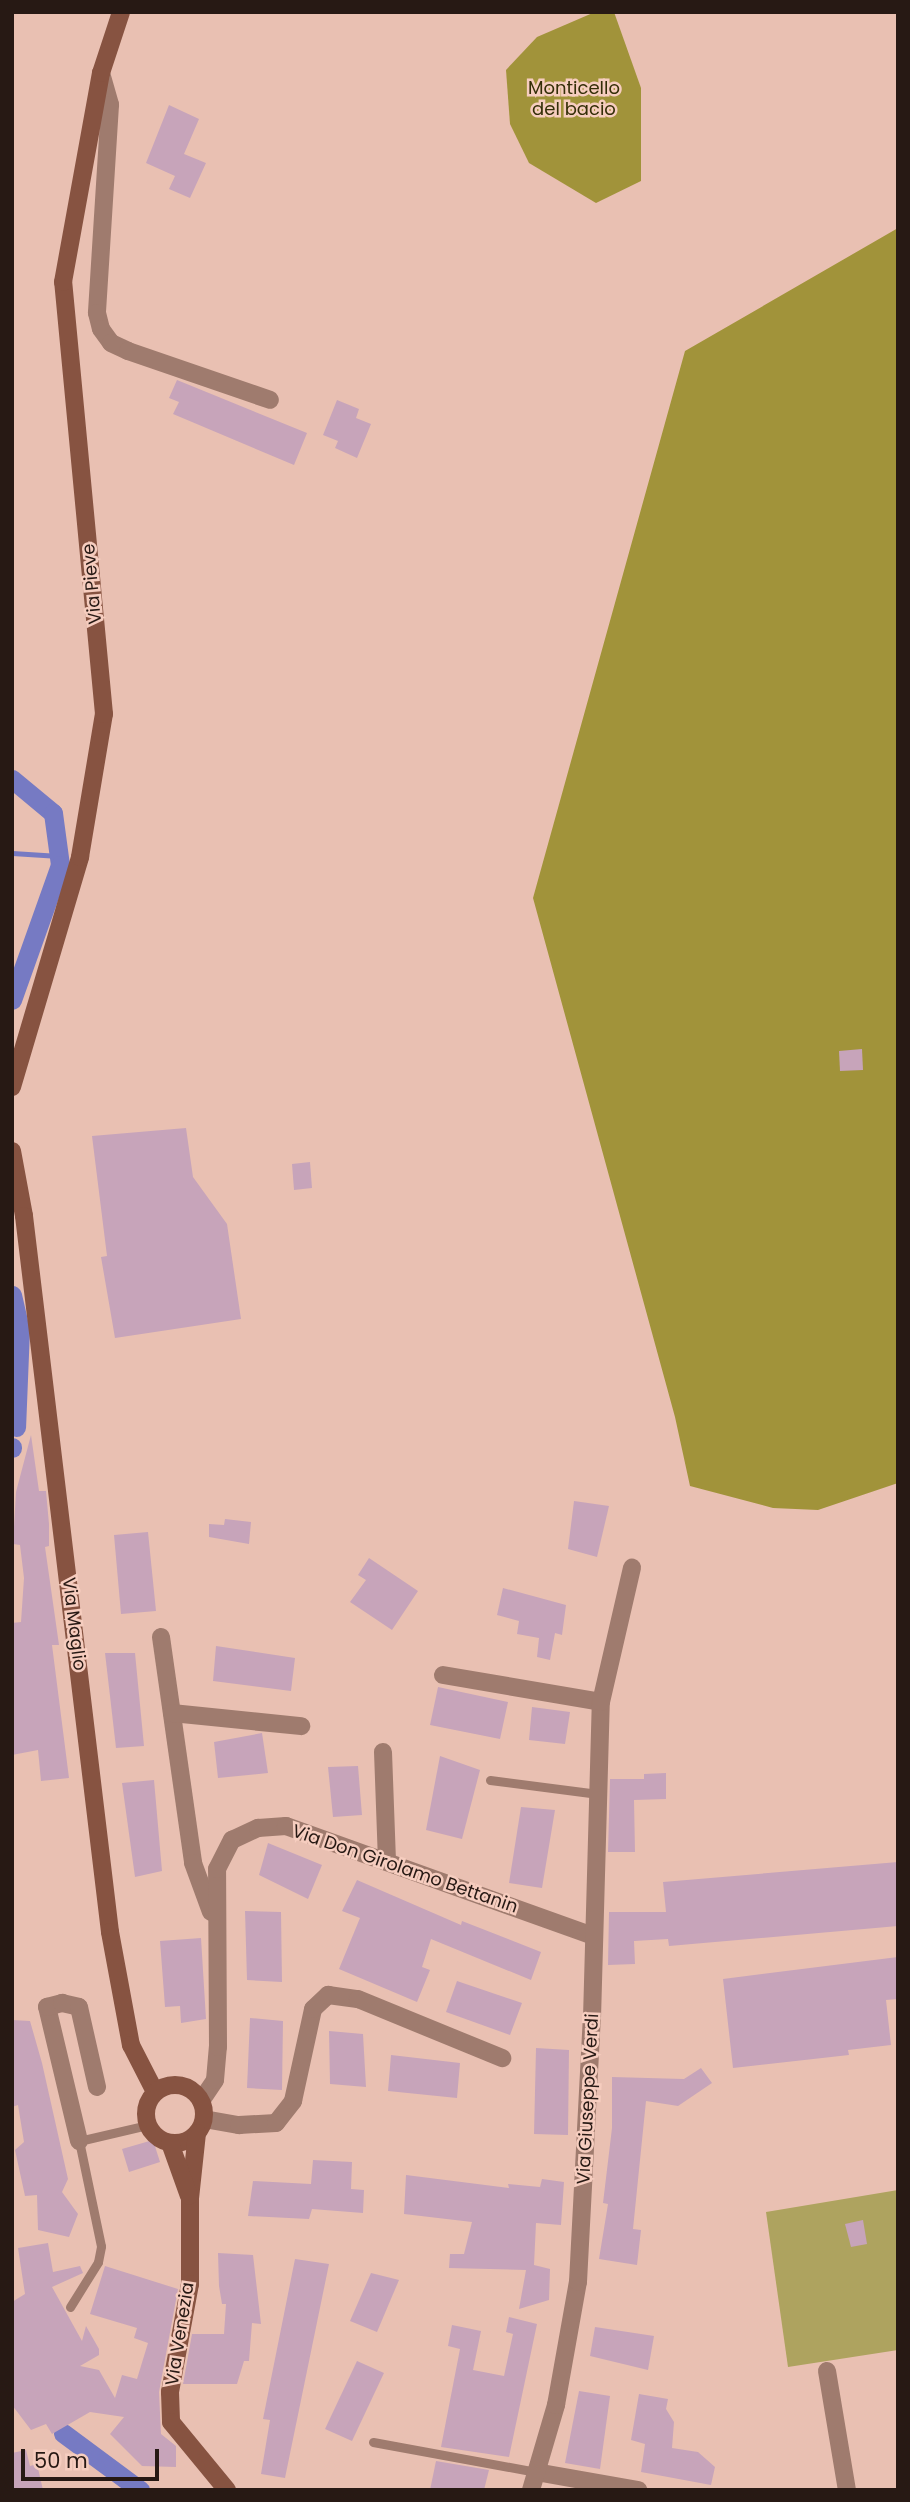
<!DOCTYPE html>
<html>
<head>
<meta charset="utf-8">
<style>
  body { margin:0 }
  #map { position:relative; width:910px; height:2502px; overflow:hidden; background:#e9c0b2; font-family:Poppins,sans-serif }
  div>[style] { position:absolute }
  .green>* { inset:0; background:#aea35f }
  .forest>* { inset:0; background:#a1933a }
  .stream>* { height:5px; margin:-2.5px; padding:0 2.5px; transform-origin:2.5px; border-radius:2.5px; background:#767ac3 }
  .canal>* { height:19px; margin:-9.5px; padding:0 9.5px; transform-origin:9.5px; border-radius:9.5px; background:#767ac3 }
  .building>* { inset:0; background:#c7a4ba }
  .lane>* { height:9px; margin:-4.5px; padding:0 4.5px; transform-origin:4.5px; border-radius:4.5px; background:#9f7b6e }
  .street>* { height:18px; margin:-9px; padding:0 9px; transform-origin:9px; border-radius:9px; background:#9f7b6e }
  .secondary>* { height:18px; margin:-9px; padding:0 9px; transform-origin:9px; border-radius:9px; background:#875341 }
  .secondary>.ring { margin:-9px; padding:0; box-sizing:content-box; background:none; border:18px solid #875341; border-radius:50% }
  span { translate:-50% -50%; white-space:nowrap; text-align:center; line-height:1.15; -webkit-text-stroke:5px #f6cdbf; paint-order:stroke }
  .park-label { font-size:18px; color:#342e07 }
  .street-label { font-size:18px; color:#271914 }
  .frame { position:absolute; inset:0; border:14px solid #271914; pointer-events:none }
  .scale { position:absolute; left:21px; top:2449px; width:138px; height:32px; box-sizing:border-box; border:4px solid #271914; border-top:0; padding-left:9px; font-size:21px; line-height:24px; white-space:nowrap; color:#271914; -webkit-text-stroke:5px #f6cdbf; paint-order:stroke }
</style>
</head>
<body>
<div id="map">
  <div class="green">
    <div style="clip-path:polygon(898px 2190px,898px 2350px,788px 2367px,766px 2212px)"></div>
  </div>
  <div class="forest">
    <div style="clip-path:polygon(595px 12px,614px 12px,641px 88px,641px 181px,596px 203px,529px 163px,510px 124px,506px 70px,537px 37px)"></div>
    <div style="clip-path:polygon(898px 228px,898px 1483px,818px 1510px,773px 1508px,690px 1486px,675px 1417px,533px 898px,685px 351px)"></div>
  </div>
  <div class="stream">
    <div style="left:12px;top:853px;width:47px;rotate:3.7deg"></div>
  </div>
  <div class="canal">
    <div style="left:12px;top:779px;width:53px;rotate:39.7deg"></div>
    <div style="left:53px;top:813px;width:52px;rotate:82.3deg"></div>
    <div style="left:60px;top:865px;width:143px;rotate:109.6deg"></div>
    <div style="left:12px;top:1295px;width:35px;rotate:77deg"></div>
    <div style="left:20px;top:1329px;width:98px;rotate:92.3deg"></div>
    <div style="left:12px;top:1448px;width:1px;rotate:-90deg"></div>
    <div style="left:63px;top:2433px;width:96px;rotate:36.5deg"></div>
  </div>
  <div class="building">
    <div style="clip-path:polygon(169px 105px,199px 119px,184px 154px,206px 163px,190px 198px,169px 189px,175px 176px,146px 163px)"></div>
    <div style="clip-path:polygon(177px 380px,307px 433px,294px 465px,173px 414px,179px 402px,169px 398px)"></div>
    <div style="clip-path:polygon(337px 400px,359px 409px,356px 418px,371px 424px,357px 458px,335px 448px,338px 441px,323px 435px)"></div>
    <div style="clip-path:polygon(862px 1049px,863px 1070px,840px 1071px,839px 1051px)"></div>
    <div style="clip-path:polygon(186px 1128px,193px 1177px,227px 1224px,241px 1319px,115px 1338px,101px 1257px,107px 1256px,92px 1136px)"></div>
    <div style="clip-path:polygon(310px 1162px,312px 1188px,294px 1190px,292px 1164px)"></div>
    <div style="clip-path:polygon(31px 1435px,39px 1491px,46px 1491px,49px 1524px,49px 1546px,45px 1547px,59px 1645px,52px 1645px,69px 1778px,41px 1781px,38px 1750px,12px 1755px,12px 1623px,21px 1622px,24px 1578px,20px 1545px,13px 1544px,16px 1492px)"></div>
    <div style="clip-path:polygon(574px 1501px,609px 1506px,597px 1557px,568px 1549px)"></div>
    <div style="clip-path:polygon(225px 1519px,251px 1522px,249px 1544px,209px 1537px,209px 1524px,224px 1525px)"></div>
    <div style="clip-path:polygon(148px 1532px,156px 1611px,121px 1614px,114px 1535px)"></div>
    <div style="clip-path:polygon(369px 1558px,418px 1591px,392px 1630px,350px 1602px,366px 1580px,358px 1575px)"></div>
    <div style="clip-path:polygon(503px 1588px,566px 1605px,562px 1635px,555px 1633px,550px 1660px,537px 1657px,539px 1638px,517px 1634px,519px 1621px,497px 1615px)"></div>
    <div style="clip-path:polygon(216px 1646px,295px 1658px,291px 1691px,213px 1681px)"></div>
    <div style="clip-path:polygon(105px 1653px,135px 1653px,144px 1746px,116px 1748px)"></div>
    <div style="clip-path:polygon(438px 1687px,508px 1702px,500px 1739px,430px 1725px)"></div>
    <div style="clip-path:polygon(532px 1707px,570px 1712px,565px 1744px,529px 1740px)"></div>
    <div style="clip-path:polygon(262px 1733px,268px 1773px,218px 1778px,214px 1742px)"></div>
    <div style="clip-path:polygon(440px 1756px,480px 1770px,462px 1839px,426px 1830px)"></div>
    <div style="clip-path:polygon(358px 1766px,362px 1815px,333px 1817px,328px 1767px)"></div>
    <div style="clip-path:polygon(666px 1773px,666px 1799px,634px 1800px,635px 1852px,608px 1852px,610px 1779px,644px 1779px,644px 1774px)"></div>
    <div style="clip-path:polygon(154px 1780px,162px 1871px,135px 1877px,122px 1783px)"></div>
    <div style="clip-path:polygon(521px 1807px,555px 1810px,542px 1888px,509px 1883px)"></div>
    <div style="clip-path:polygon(268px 1843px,322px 1865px,308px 1899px,259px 1875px)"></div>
    <div style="clip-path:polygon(898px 1862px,898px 1926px,669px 1946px,668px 1939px,634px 1941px,635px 1964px,608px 1965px,609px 1912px,666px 1912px,663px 1882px)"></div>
    <div style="clip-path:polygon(357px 1880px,461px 1925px,462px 1921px,541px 1952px,531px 1980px,431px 1939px,422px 1967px,430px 1970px,417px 2002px,339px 1969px,360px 1918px,342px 1911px)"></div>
    <div style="clip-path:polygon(245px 1911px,281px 1912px,282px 1982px,247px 1980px)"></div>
    <div style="clip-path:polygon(201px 1938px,206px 2019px,181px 2023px,180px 2006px,165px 2007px,160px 1941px)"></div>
    <div style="clip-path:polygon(898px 1957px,898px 1999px,886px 2000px,891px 2045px,848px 2050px,849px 2055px,733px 2068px,723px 1979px)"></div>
    <div style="clip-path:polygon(457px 1981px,522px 2003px,510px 2035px,446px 2012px)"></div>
    <div style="clip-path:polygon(250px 2018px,283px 2021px,282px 2090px,247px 2088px)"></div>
    <div style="clip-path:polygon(12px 2020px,30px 2021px,42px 2063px,68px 2179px,62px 2192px,78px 2214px,69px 2237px,38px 2230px,37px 2195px,25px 2196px,15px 2150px,24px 2142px,18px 2105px,12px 2107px)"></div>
    <div style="clip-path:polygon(329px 2031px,363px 2034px,366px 2087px,330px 2084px)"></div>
    <div style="clip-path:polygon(536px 2048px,569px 2050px,568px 2135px,534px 2134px)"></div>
    <div style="clip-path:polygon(391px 2055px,460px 2063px,457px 2098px,388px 2091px)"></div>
    <div style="clip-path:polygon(701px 2068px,712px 2083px,678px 2106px,646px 2101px,633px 2229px,641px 2230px,637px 2265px,599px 2259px,608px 2204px,603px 2203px,612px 2128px,612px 2077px,684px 2079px)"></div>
    <div style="clip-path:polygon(153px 2140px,160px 2162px,129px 2172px,122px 2149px)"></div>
    <div style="clip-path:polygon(313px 2160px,352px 2162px,351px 2189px,364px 2190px,363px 2213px,312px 2209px,309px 2219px,248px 2216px,253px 2181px,311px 2184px)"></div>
    <div style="clip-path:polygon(406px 2175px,509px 2188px,508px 2184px,540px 2187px,542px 2179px,564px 2182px,561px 2225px,536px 2223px,534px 2265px,550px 2269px,549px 2300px,519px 2309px,526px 2270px,449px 2268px,450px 2254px,464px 2254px,472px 2222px,404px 2214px)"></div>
    <div style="clip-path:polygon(863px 2220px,867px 2244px,851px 2247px,845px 2224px)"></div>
    <div style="clip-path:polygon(48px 2243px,53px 2272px,80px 2266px,83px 2273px,52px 2287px,82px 2341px,86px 2326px,99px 2349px,99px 2355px,80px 2366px,99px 2370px,115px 2398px,122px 2375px,137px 2379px,148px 2343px,134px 2338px,137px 2328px,90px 2314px,105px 2266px,178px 2289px,159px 2392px,161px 2434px,176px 2446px,176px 2467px,142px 2466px,110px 2434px,124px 2417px,90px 2412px,52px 2434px,46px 2424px,31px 2430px,12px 2405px,12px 2302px,25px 2294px,18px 2248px)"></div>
    <div style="clip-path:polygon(218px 2253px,253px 2255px,261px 2324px,252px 2323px,249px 2361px,244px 2361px,237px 2384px,183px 2384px,192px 2334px,224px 2334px,226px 2304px,222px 2304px,219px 2286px)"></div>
    <div style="clip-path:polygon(295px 2259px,329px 2264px,285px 2478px,261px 2474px,270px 2420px,263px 2419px)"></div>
    <div style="clip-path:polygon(371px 2273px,399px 2280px,377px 2332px,350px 2321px)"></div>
    <div style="clip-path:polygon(509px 2317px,537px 2324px,509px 2457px,441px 2447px,460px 2349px,448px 2346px,452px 2325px,481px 2331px,473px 2370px,504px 2376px,513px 2334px,506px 2332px)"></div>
    <div style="clip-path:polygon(595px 2327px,654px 2336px,648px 2370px,590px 2356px)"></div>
    <div style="clip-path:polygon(357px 2361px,384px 2373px,352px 2441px,325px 2429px)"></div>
    <div style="clip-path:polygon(579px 2391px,610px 2396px,600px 2469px,565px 2463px)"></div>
    <div style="clip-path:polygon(639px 2394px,668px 2399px,666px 2409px,674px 2422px,672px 2448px,698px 2452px,715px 2467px,711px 2485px,641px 2472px,645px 2444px,631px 2440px)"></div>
    <div style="clip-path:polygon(26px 2450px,30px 2466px,37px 2464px,43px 2490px,12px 2490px,12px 2453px)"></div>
    <div style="clip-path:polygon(436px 2461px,489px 2470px,484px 2490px,430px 2490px)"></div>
  </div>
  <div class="lane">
    <div style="left:490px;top:1780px;width:109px;rotate:7.4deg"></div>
    <div style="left:70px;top:2307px;width:53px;rotate:-58.1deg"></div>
    <div style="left:98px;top:2262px;width:16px;rotate:-79deg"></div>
    <div style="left:101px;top:2246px;width:107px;rotate:-101.8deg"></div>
    <div style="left:79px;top:2141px;width:71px;rotate:-13.1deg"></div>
    <div style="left:373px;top:2442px;width:166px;rotate:10.4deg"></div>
  </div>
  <div class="street">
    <div style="left:101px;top:73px;width:33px;rotate:74deg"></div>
    <div style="left:110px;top:105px;width:208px;rotate:93.6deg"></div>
    <div style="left:97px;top:313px;width:16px;rotate:76deg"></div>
    <div style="left:101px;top:329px;width:17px;rotate:54deg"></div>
    <div style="left:111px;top:343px;width:19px;rotate:25deg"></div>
    <div style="left:128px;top:351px;width:150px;rotate:19deg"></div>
    <div style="left:161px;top:1637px;width:228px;rotate:81.9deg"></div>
    <div style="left:193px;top:1863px;width:52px;rotate:69.8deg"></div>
    <div style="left:443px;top:1675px;width:160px;rotate:9.7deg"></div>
    <div style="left:172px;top:1713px;width:130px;rotate:5.8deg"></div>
    <div style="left:383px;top:1752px;width:110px;rotate:87.9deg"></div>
    <div style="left:201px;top:2101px;width:25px;rotate:-56deg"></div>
    <div style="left:215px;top:2080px;width:33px;rotate:-85deg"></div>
    <div style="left:218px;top:2047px;width:178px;rotate:-90.3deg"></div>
    <div style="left:217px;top:1869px;width:33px;rotate:-63deg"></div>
    <div style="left:232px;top:1840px;width:29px;rotate:-25deg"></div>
    <div style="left:258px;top:1828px;width:28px;rotate:-4deg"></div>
    <div style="left:286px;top:1826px;width:326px;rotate:19.7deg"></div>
    <div style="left:204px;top:2119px;width:36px;rotate:10deg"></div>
    <div style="left:239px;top:2125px;width:37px;rotate:-3deg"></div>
    <div style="left:276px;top:2123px;width:28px;rotate:-52deg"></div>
    <div style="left:293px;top:2101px;width:94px;rotate:-77.7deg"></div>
    <div style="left:313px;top:2009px;width:21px;rotate:-43deg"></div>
    <div style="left:328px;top:1995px;width:30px;rotate:8deg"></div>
    <div style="left:358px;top:1999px;width:156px;rotate:22.3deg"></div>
    <div style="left:79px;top:2141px;width:138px;rotate:-103.4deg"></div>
    <div style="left:47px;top:2007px;width:16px;rotate:-15deg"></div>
    <div style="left:62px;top:2003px;width:17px;rotate:13deg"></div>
    <div style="left:79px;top:2007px;width:82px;rotate:77.3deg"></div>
    <div style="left:827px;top:2371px;width:121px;rotate:80.5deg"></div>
    <div style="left:536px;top:2472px;width:104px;rotate:10deg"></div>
    <div style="left:531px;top:2490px;width:89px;rotate:-73.6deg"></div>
    <div style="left:556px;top:2405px;width:125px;rotate:-79.9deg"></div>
    <div style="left:578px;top:2282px;width:264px;rotate:-87deg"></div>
    <div style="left:592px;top:2018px;width:316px;rotate:-88.4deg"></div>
    <div style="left:601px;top:1702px;width:138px;rotate:-77deg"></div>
  </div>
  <div class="secondary">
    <div style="left:12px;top:1087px;width:240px;rotate:-73.5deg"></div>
    <div style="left:80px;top:857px;width:145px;rotate:-80.5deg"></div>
    <div style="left:104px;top:714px;width:434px;rotate:-95.4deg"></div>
    <div style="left:63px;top:282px;width:212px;rotate:-79.7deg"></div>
    <div style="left:101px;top:73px;width:64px;rotate:-71.8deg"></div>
    <div style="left:12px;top:1151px;width:66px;rotate:79.5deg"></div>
    <div style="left:24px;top:1216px;width:721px;rotate:83.15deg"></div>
    <div style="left:110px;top:1932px;width:115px;rotate:79.5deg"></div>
    <div style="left:131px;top:2045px;width:53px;rotate:62.9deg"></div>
    <div class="ring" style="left:146px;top:2085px;width:40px;height:40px"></div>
    <div style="left:197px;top:2133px;width:66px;rotate:96.1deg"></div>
    <div style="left:190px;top:2199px;width:85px;rotate:90deg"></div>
    <div style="left:190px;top:2284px;width:110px;rotate:100.5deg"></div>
    <div style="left:170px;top:2392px;width:30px;rotate:88deg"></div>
    <div style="left:171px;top:2422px;width:88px;rotate:50.5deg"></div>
    <div style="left:170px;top:2143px;width:56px;rotate:70.3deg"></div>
  </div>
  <div class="park-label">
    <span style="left:574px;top:99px">Monticello<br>del bacio</span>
  </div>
  <div class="street-label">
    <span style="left:92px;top:584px;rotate:-95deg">Via Pieve</span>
    <span style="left:74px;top:1624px;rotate:83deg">Via Maglio</span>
    <span style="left:405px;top:1869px;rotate:19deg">Via Don Girolamo Bettanin</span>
    <span style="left:588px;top:2099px;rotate:-87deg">Via Giuseppe Verdi</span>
    <span style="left:180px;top:2334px;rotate:-81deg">Via Venezia</span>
  </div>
  <div class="frame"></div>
  <div class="scale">50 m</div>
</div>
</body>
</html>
